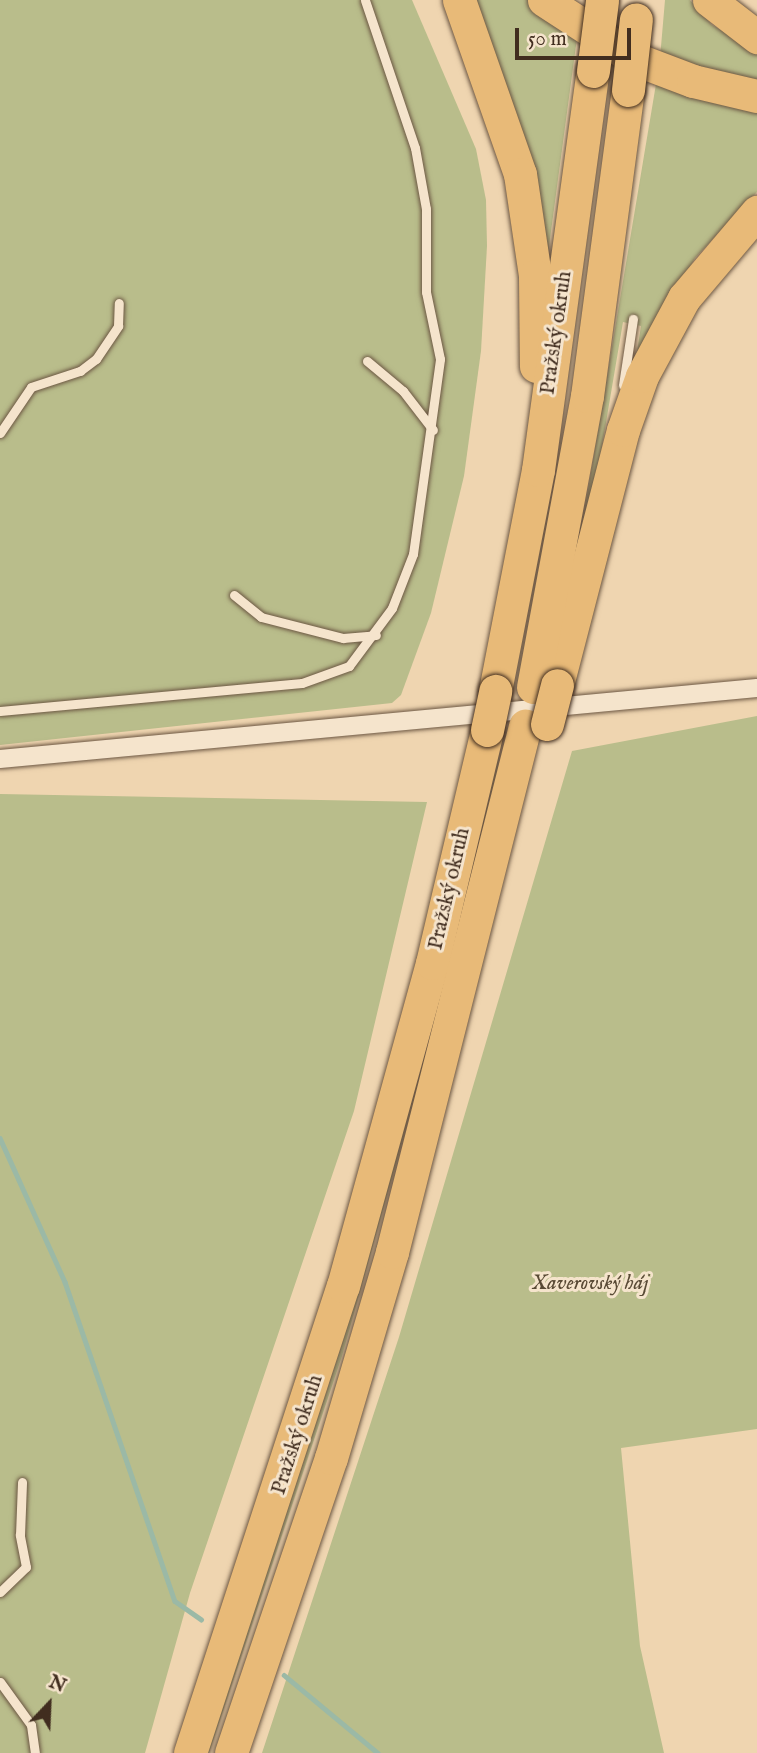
<!DOCTYPE html>
<html>
<head>
<meta charset="utf-8">
<style>
  body { margin:0 }
  #map { position:relative; width:757px; height:1753px; overflow:hidden; background:#efd5b0; font-family:"IM FELL English",serif }
  div>[style] { position:absolute }
  .green>* { inset:0; background:#b9bd8b }
  .stream>* { height:4.5px; margin:-2.25px; padding:0 2.25px; transform-origin:2.25px; border-radius:2.25px; background:#9bb9a6 }
  .roads { filter:drop-shadow(0 0 2px #6c5743) drop-shadow(0 0 2px #6c5743) }
  .service>* { height:9px; margin:-4.5px; padding:0 4.5px; transform-origin:4.5px; border-radius:4.5px; background:#f5e4cc }
  .minor>* { height:18px; margin:-9px; padding:0 9px; transform-origin:9px; border-radius:9px; background:#f5e4cc }
  .motorway>* { height:33px; margin:-16.5px; padding:0 16.5px; transform-origin:16.5px; border-radius:16.5px; background:#e8ba78 }
  .bridges { filter:drop-shadow(0 0 2px #412d1f) drop-shadow(0 0 2px #412d1f) }
  .motorway-bridge>* { height:33px; margin:-16.5px; padding:0 16.5px; transform-origin:16.5px; border-radius:16.5px; background:#e8ba78 }
  span { translate:-50% -50%; white-space:nowrap; text-align:center; line-height:1.15; -webkit-text-stroke:6px #f5e4cc; paint-order:stroke }
  .street-label { font-size:21px; color:#412d1f }
  .park-label { font-size:21px; color:#594a35; font-style:italic }
  .north { position:absolute; left:14px; top:1669px; width:70px; height:70px; -webkit-text-stroke:5px #f5e4cc; paint-order:stroke; rotate:23deg; font-size:19px; font-weight:700; line-height:28px; text-align:center; color:#412d1f }
  .north::after { content:''; display:block; margin:auto; width:24px; height:32px; background:#412d1f; clip-path:polygon(50% 0,100% 100%,50% 72%,0 100%) }
  .scale { position:absolute; left:515px; top:28px; width:116px; height:32px; box-sizing:border-box; border:4px solid #412d1f; border-top:0; padding-left:9px; font-size:21px; line-height:24px; white-space:nowrap; color:#412d1f; -webkit-text-stroke:5px #f5e4cc; paint-order:stroke }
</style>
</head>
<body>
<div id="map">
  <div class="green">
    <div style="clip-path:polygon(0 0,412px 0,476px 149px,486px 200px,487px 246px,481px 351px,464px 476px,431px 613px,401px 695px,392px 703px,0 745px)"></div>
    <div style="clip-path:polygon(471px 0,528px 0,577px 38px,547px 261px)"></div>
    <div style="clip-path:polygon(665px 0,690px 0,712px 25px,757px 51px,757px 85px,660px 58px)"></div>
    <div style="clip-path:polygon(657px 78px,757px 107px,757px 192px,695px 258px,636px 358px,641px 326px,623px 322px,601px 452px,580px 538px)"></div>
    <div style="clip-path:polygon(757px 716px,757px 1429px,621px 1448px,640px 1646px,664px 1753px,262px 1753px,399px 1337px,572px 751px)"></div>
    <div style="clip-path:polygon(501px 736px,497px 777px,444px 992px,342px 1356px,209px 1753px,201px 1753px)"></div>
    <div style="clip-path:polygon(0 794px,427px 802px,354px 1111px,190px 1593px,145px 1753px,0 1753px)"></div>
  </div>
  <div class="stream">
    <div style="left:0;top:1138px;width:158px;rotate:65.7deg"></div>
    <div style="left:65px;top:1282px;width:337px;rotate:71deg"></div>
    <div style="left:175px;top:1601px;width:32px;rotate:35deg"></div>
    <div style="left:284px;top:1675px;width:122px;rotate:39.7deg"></div>
  </div>
  <div class="roads">
    <div class="service">
      <div style="left:367px;top:361px;width:47px;rotate:39.8deg"></div>
      <div style="left:403px;top:391px;width:49px;rotate:52.4deg"></div>
      <div style="left:623px;top:385px;width:67px;rotate:-81.4deg"></div>
      <div style="left:0;top:433px;width:55px;rotate:-56deg"></div>
      <div style="left:31px;top:387px;width:52px;rotate:-18.1deg"></div>
      <div style="left:80px;top:371px;width:20px;rotate:-37deg"></div>
      <div style="left:96px;top:359px;width:40px;rotate:-56deg"></div>
      <div style="left:118px;top:326px;width:23px;rotate:-88deg"></div>
      <div style="left:234px;top:595px;width:35px;rotate:39deg"></div>
      <div style="left:261px;top:617px;width:85px;rotate:14.4deg"></div>
      <div style="left:343px;top:638px;width:33px;rotate:-5deg"></div>
      <div style="left:0;top:711px;width:303px;rotate:-5.3deg"></div>
      <div style="left:302px;top:683px;width:50px;rotate:-19.9deg"></div>
      <div style="left:349px;top:666px;width:72px;rotate:-53.4deg"></div>
      <div style="left:392px;top:608px;width:58px;rotate:-68.7deg"></div>
      <div style="left:413px;top:554px;width:197px;rotate:-82.1deg"></div>
      <div style="left:440px;top:359px;width:68px;rotate:-101.8deg"></div>
      <div style="left:426px;top:292px;width:83px;rotate:-90deg"></div>
      <div style="left:426px;top:209px;width:62px;rotate:-100.2deg"></div>
      <div style="left:415px;top:148px;width:156px;rotate:-108.7deg"></div>
      <div style="left:0;top:1592px;width:36px;rotate:-44deg"></div>
      <div style="left:26px;top:1567px;width:33px;rotate:-101deg"></div>
      <div style="left:20px;top:1535px;width:53px;rotate:-87.8deg"></div>
      <div style="left:0;top:1682px;width:53px;rotate:54.2deg"></div>
      <div style="left:31px;top:1725px;width:28px;rotate:82deg"></div>
    </div>
    <div class="minor">
      <div style="left:0;top:759px;width:760px;rotate:-5.36deg"></div>
    </div>
    <div class="motorway">
      <div style="left:459px;top:0;width:184px;rotate:70.7deg"></div>
      <div style="left:520px;top:174px;width:103px;rotate:81.6deg"></div>
      <div style="left:535px;top:276px;width:90px;rotate:89.4deg"></div>
      <div style="left:544px;top:0;width:108px;rotate:33deg"></div>
      <div style="left:635px;top:59px;width:62px;rotate:20.8deg"></div>
      <div style="left:693px;top:81px;width:66px;rotate:13.2deg"></div>
      <div style="left:709px;top:0;width:61px;rotate:37.6deg"></div>
      <div style="left:557px;top:685px;width:263px;rotate:-75.5deg"></div>
      <div style="left:623px;top:430px;width:57px;rotate:-70.6deg"></div>
      <div style="left:642px;top:376px;width:89px;rotate:-61.7deg"></div>
      <div style="left:684px;top:298px;width:113px;rotate:-49.7deg"></div>
      <div style="left:533px;top:687px;width:296px;rotate:-79.5deg"></div>
      <div style="left:587px;top:396px;width:309px;rotate:-82.4deg"></div>
      <div style="left:495px;top:691px;width:225px;rotate:-79deg"></div>
      <div style="left:538px;top:470px;width:403px;rotate:-82.2deg"></div>
      <div style="left:190px;top:1753px;width:491px;rotate:-71.9deg"></div>
      <div style="left:343px;top:1286px;width:335px;rotate:-74.6deg"></div>
      <div style="left:432px;top:963px;width:239px;rotate:-76.7deg"></div>
      <div style="left:231px;top:1753px;width:311px;rotate:-71.3deg"></div>
      <div style="left:331px;top:1458px;width:215px;rotate:-73.5deg"></div>
      <div style="left:392px;top:1252px;width:543px;rotate:-75.81deg"></div>
    </div>
  </div>
  <div class="bridges">
    <div class="motorway-bridge">
      <div style="left:593px;top:71px;width:71px;rotate:-82.7deg"></div>
      <div style="left:628px;top:90px;width:71px;rotate:-83.6deg"></div>
      <div style="left:547px;top:724px;width:40px;rotate:-75.6deg"></div>
      <div style="left:487px;top:730px;width:40px;rotate:-78deg"></div>
    </div>
  </div>
  <div class="street-label">
    <span style="left:557px;top:333px;rotate:-82deg">Pražský okruh</span>
    <span style="left:450px;top:889px;rotate:-77deg">Pražský okruh</span>
    <span style="left:298px;top:1435px;rotate:-72deg">Pražský okruh</span>
  </div>
  <div class="park-label">
    <span style="left:590px;top:1284px">Xaverovský háj</span>
  </div>
  <div class="north">N</div>
  <div class="scale">50 m</div>
</div>
</body>
</html>
